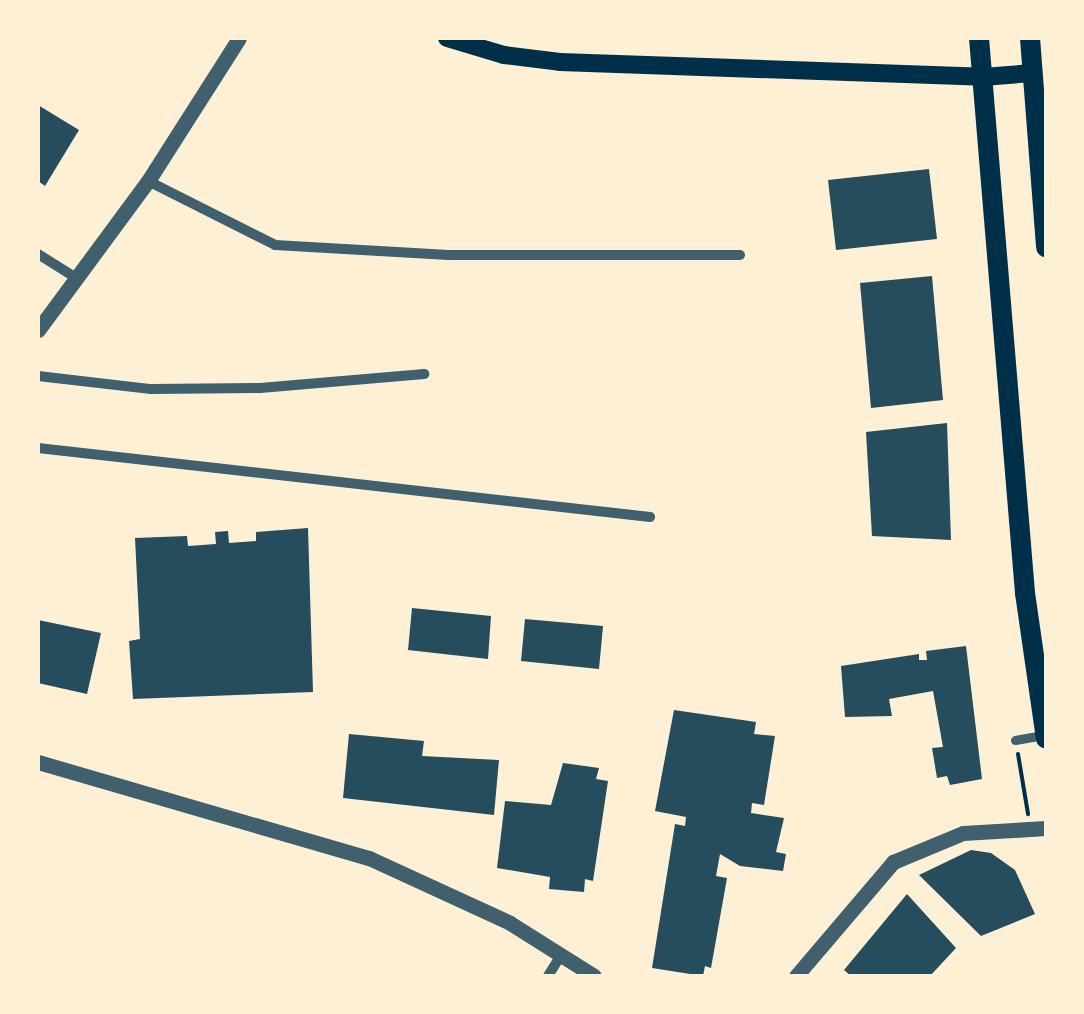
<!DOCTYPE html>
<html>
<head>
<meta charset="utf-8">
<style>
  body { margin:0 }
  #map { position:relative; width:1084px; height:1014px; overflow:hidden; background:#fdf0d5; font-family:"IBM Plex Sans",sans-serif }
  div>[style] { position:absolute }
  .building>* { inset:0; background:#264d5e }
  .path>* { height:4px; margin:-2px; padding:0 2px; transform-origin:2px; border-radius:2px; background:#003049 }
  .pedestrian>* { height:9px; margin:-4.5px; padding:0 4.5px; transform-origin:4.5px; border-radius:4.5px; background:#3f606c }
  .minor>* { height:10px; margin:-5px; padding:0 5px; transform-origin:5px; border-radius:5px; background:#3f606c }
  .tertiary>* { height:15px; margin:-7.5px; padding:0 7.5px; transform-origin:7.5px; border-radius:7.5px; background:#3f606c }
  .secondary>* { height:18px; margin:-9px; padding:0 9px; transform-origin:9px; border-radius:9px; background:#003049 }
  .primary>* { height:20px; margin:-10px; padding:0 10px; transform-origin:10px; border-radius:10px; background:#003049 }
  span { translate:-50% -50%; white-space:nowrap; text-align:center; line-height:1.15; -webkit-text-stroke:8px #fdf0d5; paint-order:stroke }
  .frame { position:absolute; inset:0; border:40px solid #fdf0d5; pointer-events:none }
</style>
</head>
<body>
<div id="map">
  <div class="building">
    <div style="clip-path:polygon(38px 105px,79px 130px,45px 186px,38px 181px)"></div>
    <div style="clip-path:polygon(929px 169px,937px 239px,836px 250px,828px 180px)"></div>
    <div style="clip-path:polygon(932px 276px,943px 400px,871px 408px,860px 283px)"></div>
    <div style="clip-path:polygon(947px 423px,951px 540px,872px 536px,866px 432px)"></div>
    <div style="clip-path:polygon(308px 528px,313px 692px,133px 699px,129px 641px,140px 639px,135px 538px,187px 536px,188px 546px,216px 544px,215px 532px,228px 531px,229px 543px,256px 541px,256px 532px)"></div>
    <div style="clip-path:polygon(412px 608px,491px 616px,488px 659px,408px 650px)"></div>
    <div style="clip-path:polygon(525px 619px,603px 626px,599px 669px,521px 661px)"></div>
    <div style="clip-path:polygon(38px 620px,101px 633px,87px 694px,38px 683px)"></div>
    <div style="clip-path:polygon(966px 646px,982px 779px,950px 785px,947px 776px,937px 778px,932px 748px,943px 747px,933px 691px,889px 699px,892px 716px,845px 717px,841px 666px,919px 654px,919px 660px,927px 660px,926px 651px)"></div>
    <div style="clip-path:polygon(674px 710px,756px 722px,754px 734px,775px 736px,764px 805px,752px 803px,751px 813px,784px 818px,776px 852px,786px 854px,783px 871px,740px 866px,720px 854px,716px 876px,727px 878px,711px 968px,705px 966px,703px 976px,652px 968px,675px 824px,685px 826px,686px 817px,655px 811px)"></div>
    <div style="clip-path:polygon(349px 734px,424px 741px,422px 756px,499px 760px,494px 815px,343px 798px)"></div>
    <div style="clip-path:polygon(563px 763px,599px 768px,596px 779px,608px 781px,593px 881px,585px 879px,584px 892px,549px 889px,550px 877px,497px 868px,505px 801px,551px 805px)"></div>
    <div style="clip-path:polygon(971px 850px,991px 853px,1015px 870px,1035px 914px,981px 936px,919px 875px)"></div>
    <div style="clip-path:polygon(907px 894px,956px 948px,930px 976px,851px 976px,844px 970px)"></div>
  </div>
  <div class="path">
    <div style="left:1018px;top:754px;width:61px;rotate:80.5deg"></div>
  </div>
  <div class="pedestrian">
    <div style="left:1015px;top:740px;width:29px;rotate:-10deg"></div>
  </div>
  <div class="minor">
    <div style="left:148px;top:181px;width:142px;rotate:26.7deg"></div>
    <div style="left:275px;top:245px;width:174px;rotate:3.3deg"></div>
    <div style="left:449px;top:255px;width:291px"></div>
    <div style="left:38px;top:254px;width:40px;rotate:32deg"></div>
    <div style="left:38px;top:376px;width:114px;rotate:6.6deg"></div>
    <div style="left:151px;top:389px;width:109px;rotate:-0.5deg"></div>
    <div style="left:260px;top:388px;width:165px;rotate:-4.9deg"></div>
    <div style="left:38px;top:448px;width:616px;rotate:6.43deg"></div>
    <div style="left:548px;top:976px;width:26px;rotate:-58deg"></div>
  </div>
  <div class="tertiary">
    <div style="left:38px;top:330px;width:185px;rotate:-53.6deg"></div>
    <div style="left:148px;top:181px;width:169px;rotate:-57.5deg"></div>
    <div style="left:38px;top:762px;width:345px;rotate:16.2deg"></div>
    <div style="left:369px;top:858px;width:155px;rotate:24.7deg"></div>
    <div style="left:510px;top:923px;width:99px;rotate:32.2deg"></div>
    <div style="left:796px;top:976px;width:150px;rotate:-49.6deg"></div>
    <div style="left:893px;top:862px;width:76px;rotate:-22.5deg"></div>
    <div style="left:963px;top:833px;width:83px;rotate:-3.4deg"></div>
  </div>
  <div class="secondary">
    <div style="left:447px;top:38px;width:59px;rotate:16.6deg"></div>
    <div style="left:504px;top:55px;width:56px;rotate:7.1deg"></div>
    <div style="left:560px;top:62px;width:423px;rotate:2deg"></div>
    <div style="left:983px;top:77px;width:50px;rotate:-4.6deg"></div>
  </div>
  <div class="primary">
    <div style="left:979px;top:38px;width:557px;rotate:85.26deg"></div>
    <div style="left:1025px;top:593px;width:147px;rotate:81.8deg"></div>
    <div style="left:1030px;top:38px;width:210px;rotate:85.6deg"></div>
  </div>
  <div class="frame"></div>
</div>
</body>
</html>
